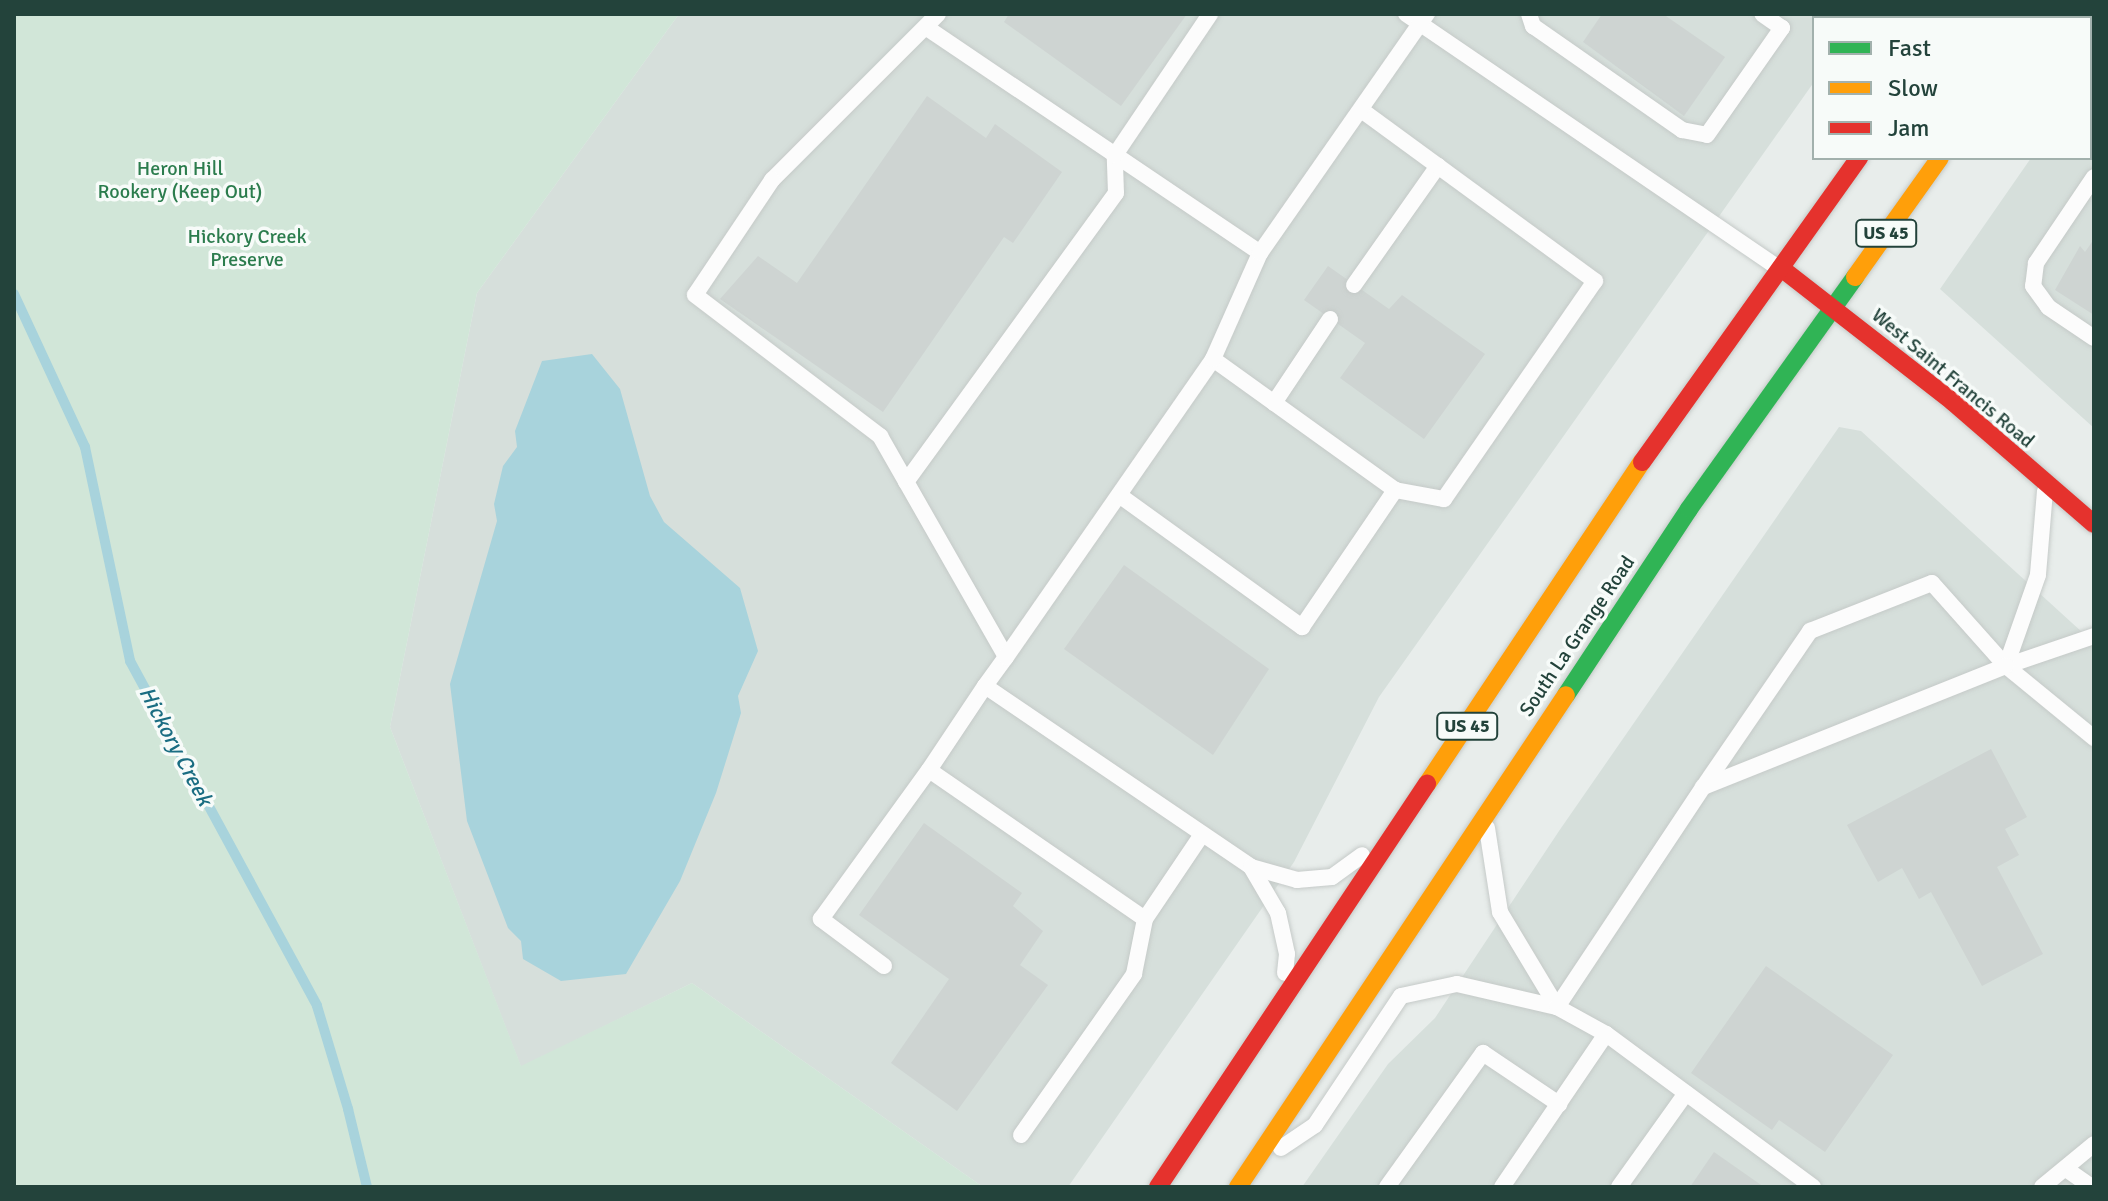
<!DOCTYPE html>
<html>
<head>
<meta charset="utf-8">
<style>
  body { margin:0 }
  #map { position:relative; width:2108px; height:1201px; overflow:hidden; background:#e8edeb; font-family:Signika,sans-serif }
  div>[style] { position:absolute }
  .built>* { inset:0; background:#d6dfdb }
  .green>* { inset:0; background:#d1e6d8 }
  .water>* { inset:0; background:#a8d3dc }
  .stream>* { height:10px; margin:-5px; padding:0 5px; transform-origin:5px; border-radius:5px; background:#a8d3dc }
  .building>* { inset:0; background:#ced4d2 }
  .roads { filter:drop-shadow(0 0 2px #c5cac8) drop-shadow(0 0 2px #c5cac8) }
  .lane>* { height:16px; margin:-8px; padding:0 8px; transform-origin:8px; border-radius:8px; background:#fcfcfc }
  .fast>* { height:18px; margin:-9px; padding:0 9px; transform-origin:9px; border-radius:9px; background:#30b455 }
  .slow>* { height:18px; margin:-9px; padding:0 9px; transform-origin:9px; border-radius:9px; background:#ff9f0a }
  .jam>* { height:18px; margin:-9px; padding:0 9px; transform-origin:9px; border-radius:9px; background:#e5322d }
  span { translate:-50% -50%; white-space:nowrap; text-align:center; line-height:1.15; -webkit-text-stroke:7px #f7fbf9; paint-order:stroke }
  .shield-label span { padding:2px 6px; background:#f7fbf9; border:2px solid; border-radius:6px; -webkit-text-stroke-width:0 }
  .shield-label { font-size:18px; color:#23433b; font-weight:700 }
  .park-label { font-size:20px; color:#2b7c4d }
  .street-label { font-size:20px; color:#23433b }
  .water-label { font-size:22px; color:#1a6d82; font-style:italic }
  .frame { position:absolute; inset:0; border:16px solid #23433b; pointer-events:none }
  .legend { position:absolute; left:1812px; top:16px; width:280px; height:144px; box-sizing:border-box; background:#f7fbf9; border:2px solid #a2b1ad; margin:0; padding:10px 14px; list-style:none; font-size:24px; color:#23433b }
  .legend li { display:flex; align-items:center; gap:16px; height:40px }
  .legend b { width:40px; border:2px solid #a2b1ad }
</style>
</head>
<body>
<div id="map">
  <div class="built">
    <div style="clip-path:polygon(679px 14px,1864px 14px,1860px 18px,1814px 18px,1814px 82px,1379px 697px,1294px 862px,1068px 1187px,983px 1187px,692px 983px,521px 1067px,390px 727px,477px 293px)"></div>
    <div style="clip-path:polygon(2094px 67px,2094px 428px,1940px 289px,2031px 158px,2090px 158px,2090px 73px)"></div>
    <div style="clip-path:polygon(1839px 427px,1861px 431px,2094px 643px,2094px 1187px,1302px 1187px,1388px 1064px,1435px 1018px,1559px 831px)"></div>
  </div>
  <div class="green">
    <div style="clip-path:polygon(14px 14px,679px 14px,477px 293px,390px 727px,521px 1066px,692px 983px,983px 1187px,14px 1187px)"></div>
  </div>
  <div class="water">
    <div style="clip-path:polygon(592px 354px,620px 389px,650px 496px,664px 522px,740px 588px,758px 651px,738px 696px,741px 713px,716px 793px,680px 881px,626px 974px,561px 981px,523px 959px,521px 941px,508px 928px,467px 821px,450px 684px,497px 521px,494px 504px,503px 466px,517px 447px,515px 431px,542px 361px)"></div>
  </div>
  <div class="stream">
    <div style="left:14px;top:294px;width:169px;rotate:65.1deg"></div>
    <div style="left:85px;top:447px;width:219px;rotate:78.1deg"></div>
    <div style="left:130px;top:661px;width:392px;rotate:61.5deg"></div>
    <div style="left:317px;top:1006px;width:108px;rotate:73.2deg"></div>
    <div style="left:348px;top:1109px;width:80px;rotate:76.3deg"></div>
  </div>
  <div class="building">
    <div style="clip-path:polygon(1009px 14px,1187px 14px,1121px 106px,1004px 22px)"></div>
    <div style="clip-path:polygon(1602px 14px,1663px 14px,1725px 57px,1684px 116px,1583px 42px)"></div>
    <div style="clip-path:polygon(927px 96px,986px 138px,995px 124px,1062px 172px,1013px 243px,1004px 237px,883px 412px,720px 299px,758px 256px,797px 283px)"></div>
    <div style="clip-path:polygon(2094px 239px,2094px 315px,2055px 290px,2080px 246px,2085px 252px)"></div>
    <div style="clip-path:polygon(1328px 266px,1389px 309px,1402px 295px,1485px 354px,1424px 439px,1340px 378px,1365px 343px,1304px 300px)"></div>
    <div style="clip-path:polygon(1124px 565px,1269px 669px,1213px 755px,1064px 649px)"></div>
    <div style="clip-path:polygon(1991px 749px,2027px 817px,2005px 829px,2019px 855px,1997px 867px,2043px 954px,1982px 986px,1931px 892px,1919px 899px,1902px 868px,1878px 882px,1847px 825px)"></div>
    <div style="clip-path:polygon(924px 823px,1022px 893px,1013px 906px,1043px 931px,1020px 965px,1048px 985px,957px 1111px,891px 1063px,949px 979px,859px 915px)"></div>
    <div style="clip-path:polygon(1766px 966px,1893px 1055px,1825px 1152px,1779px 1120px,1772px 1130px,1691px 1073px)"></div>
    <div style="clip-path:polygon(1714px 1152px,1764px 1187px,1690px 1187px)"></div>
  </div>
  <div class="roads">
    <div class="lane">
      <div style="left:938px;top:14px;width:235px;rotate:135deg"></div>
      <div style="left:772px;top:180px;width:138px;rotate:123.8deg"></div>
      <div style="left:695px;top:295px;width:233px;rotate:37.3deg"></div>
      <div style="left:880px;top:436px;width:254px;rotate:60.3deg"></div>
      <div style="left:1006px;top:657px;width:36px;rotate:126deg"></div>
      <div style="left:985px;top:686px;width:322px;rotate:34.2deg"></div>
      <div style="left:1251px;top:867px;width:48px;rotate:15.8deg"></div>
      <div style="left:1297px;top:880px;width:35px;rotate:-5deg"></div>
      <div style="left:1332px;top:877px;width:37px;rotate:-36deg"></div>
      <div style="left:1406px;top:14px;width:451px;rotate:34.3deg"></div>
      <div style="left:1529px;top:14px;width:13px;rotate:72deg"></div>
      <div style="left:1533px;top:26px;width:182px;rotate:34.9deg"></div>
      <div style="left:1682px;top:130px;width:25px;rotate:11deg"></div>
      <div style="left:1707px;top:135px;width:131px;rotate:-55deg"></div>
      <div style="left:1782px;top:28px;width:24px;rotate:-145deg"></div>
      <div style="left:927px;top:28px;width:402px;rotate:34deg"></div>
      <div style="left:2094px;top:177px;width:104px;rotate:124deg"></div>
      <div style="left:2036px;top:263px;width:23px;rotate:97deg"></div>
      <div style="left:2033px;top:286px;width:26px;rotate:54deg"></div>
      <div style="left:2048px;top:307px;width:55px;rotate:34deg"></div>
      <div style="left:1354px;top:285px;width:146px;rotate:-54.8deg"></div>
      <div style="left:1213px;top:359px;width:224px;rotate:35.7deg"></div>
      <div style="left:1395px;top:490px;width:50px;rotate:10.4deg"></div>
      <div style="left:1444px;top:499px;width:265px;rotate:-55.3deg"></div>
      <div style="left:1595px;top:281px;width:290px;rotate:-143.8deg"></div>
      <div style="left:1274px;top:403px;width:101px;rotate:-56.3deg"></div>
      <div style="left:906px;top:482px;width:357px;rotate:-54deg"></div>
      <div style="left:1116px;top:193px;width:38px;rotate:-92deg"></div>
      <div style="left:1115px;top:155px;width:170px;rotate:-56deg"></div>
      <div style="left:2045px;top:491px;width:84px;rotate:94.8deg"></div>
      <div style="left:2038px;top:575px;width:96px;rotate:109.4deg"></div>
      <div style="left:2006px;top:666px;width:93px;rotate:-18.8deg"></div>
      <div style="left:1119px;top:495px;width:226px;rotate:35.8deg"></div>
      <div style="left:1302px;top:627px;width:166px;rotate:-55.8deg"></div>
      <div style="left:1006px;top:657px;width:363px;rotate:-55.2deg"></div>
      <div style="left:1213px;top:359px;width:116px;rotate:-66.1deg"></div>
      <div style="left:1260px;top:253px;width:292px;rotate:-55.1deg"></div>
      <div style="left:985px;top:686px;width:101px;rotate:123.7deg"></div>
      <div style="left:929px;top:770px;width:262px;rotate:34.6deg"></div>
      <div style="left:1145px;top:919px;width:100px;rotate:-56deg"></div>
      <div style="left:1704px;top:786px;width:188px;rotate:-55.6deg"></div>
      <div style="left:1810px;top:631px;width:131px;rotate:-21.5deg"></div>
      <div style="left:1932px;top:583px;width:111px;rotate:48.3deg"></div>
      <div style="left:2006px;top:666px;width:114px;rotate:39.3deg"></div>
      <div style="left:1251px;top:867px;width:53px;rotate:59.6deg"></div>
      <div style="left:1278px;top:913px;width:42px;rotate:77.6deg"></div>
      <div style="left:1287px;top:954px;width:19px;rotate:96deg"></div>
      <div style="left:884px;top:966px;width:79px;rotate:-143.3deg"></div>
      <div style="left:821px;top:919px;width:184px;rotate:-54.1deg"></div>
      <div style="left:1021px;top:1135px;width:197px;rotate:-54.9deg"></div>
      <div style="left:1134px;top:974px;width:56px;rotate:-78.7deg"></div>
      <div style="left:1281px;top:1148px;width:41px;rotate:-34.1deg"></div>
      <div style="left:1315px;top:1125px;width:155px;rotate:-56.3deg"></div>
      <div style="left:1401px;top:996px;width:57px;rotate:-12.1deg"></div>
      <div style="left:1457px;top:984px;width:103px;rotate:13deg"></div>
      <div style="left:1557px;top:1007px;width:111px;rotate:-121deg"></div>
      <div style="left:1500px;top:912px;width:85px;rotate:-98.8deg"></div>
      <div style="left:2066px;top:1169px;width:32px;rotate:35deg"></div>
      <div style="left:1387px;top:1187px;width:165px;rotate:-54.4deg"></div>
      <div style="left:1483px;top:1053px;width:92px;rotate:33.9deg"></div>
      <div style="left:1502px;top:1187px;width:185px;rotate:-55.8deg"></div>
      <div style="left:1619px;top:1187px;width:115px;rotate:-54.5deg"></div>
      <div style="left:1813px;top:1187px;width:257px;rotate:-143.5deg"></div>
      <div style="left:1606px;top:1034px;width:56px;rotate:-151.1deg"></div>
      <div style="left:1557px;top:1007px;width:264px;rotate:-56.4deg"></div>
      <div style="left:1703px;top:787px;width:326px;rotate:-21.8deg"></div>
      <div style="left:2042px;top:1187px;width:67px;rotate:-39.6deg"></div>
    </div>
    <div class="fast">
      <div style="left:2040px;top:18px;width:5px;rotate:-53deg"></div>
      <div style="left:1566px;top:695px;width:223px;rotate:-56.5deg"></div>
      <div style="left:1689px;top:509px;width:285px;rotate:-54.4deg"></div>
    </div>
    <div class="slow">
      <div style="left:1855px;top:277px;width:146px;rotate:-54.5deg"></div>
      <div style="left:1427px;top:784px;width:387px;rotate:-56.3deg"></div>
      <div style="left:1238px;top:1187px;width:591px;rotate:-56.31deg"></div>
    </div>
    <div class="jam">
      <div style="left:1959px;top:18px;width:5px;rotate:-53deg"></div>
      <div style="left:1781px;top:268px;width:218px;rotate:37.9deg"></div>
      <div style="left:1953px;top:402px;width:186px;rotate:40.9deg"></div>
      <div style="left:1642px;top:462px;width:374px;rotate:-54.5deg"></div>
      <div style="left:1158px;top:1187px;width:485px;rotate:-56.3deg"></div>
    </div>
  </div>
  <div class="shield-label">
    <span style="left:1886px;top:233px">US 45</span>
    <span style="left:1467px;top:726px">US 45</span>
  </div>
  <div class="park-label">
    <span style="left:180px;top:180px">Heron Hill<br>Rookery (Keep Out)</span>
    <span style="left:247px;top:248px">Hickory Creek<br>Preserve</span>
  </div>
  <div class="street-label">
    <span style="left:1953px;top:378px;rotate:40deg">West Saint Francis Road</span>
    <span style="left:1577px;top:636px;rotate:-56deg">South La Grange Road</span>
  </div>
  <div class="water-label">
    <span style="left:176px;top:746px;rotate:62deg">Hickory Creek</span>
  </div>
  <div class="frame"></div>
  <ul class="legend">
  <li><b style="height:10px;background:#30b455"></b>Fast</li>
  <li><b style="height:10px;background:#ff9f0a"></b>Slow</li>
  <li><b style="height:10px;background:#e5322d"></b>Jam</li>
  </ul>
</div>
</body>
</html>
